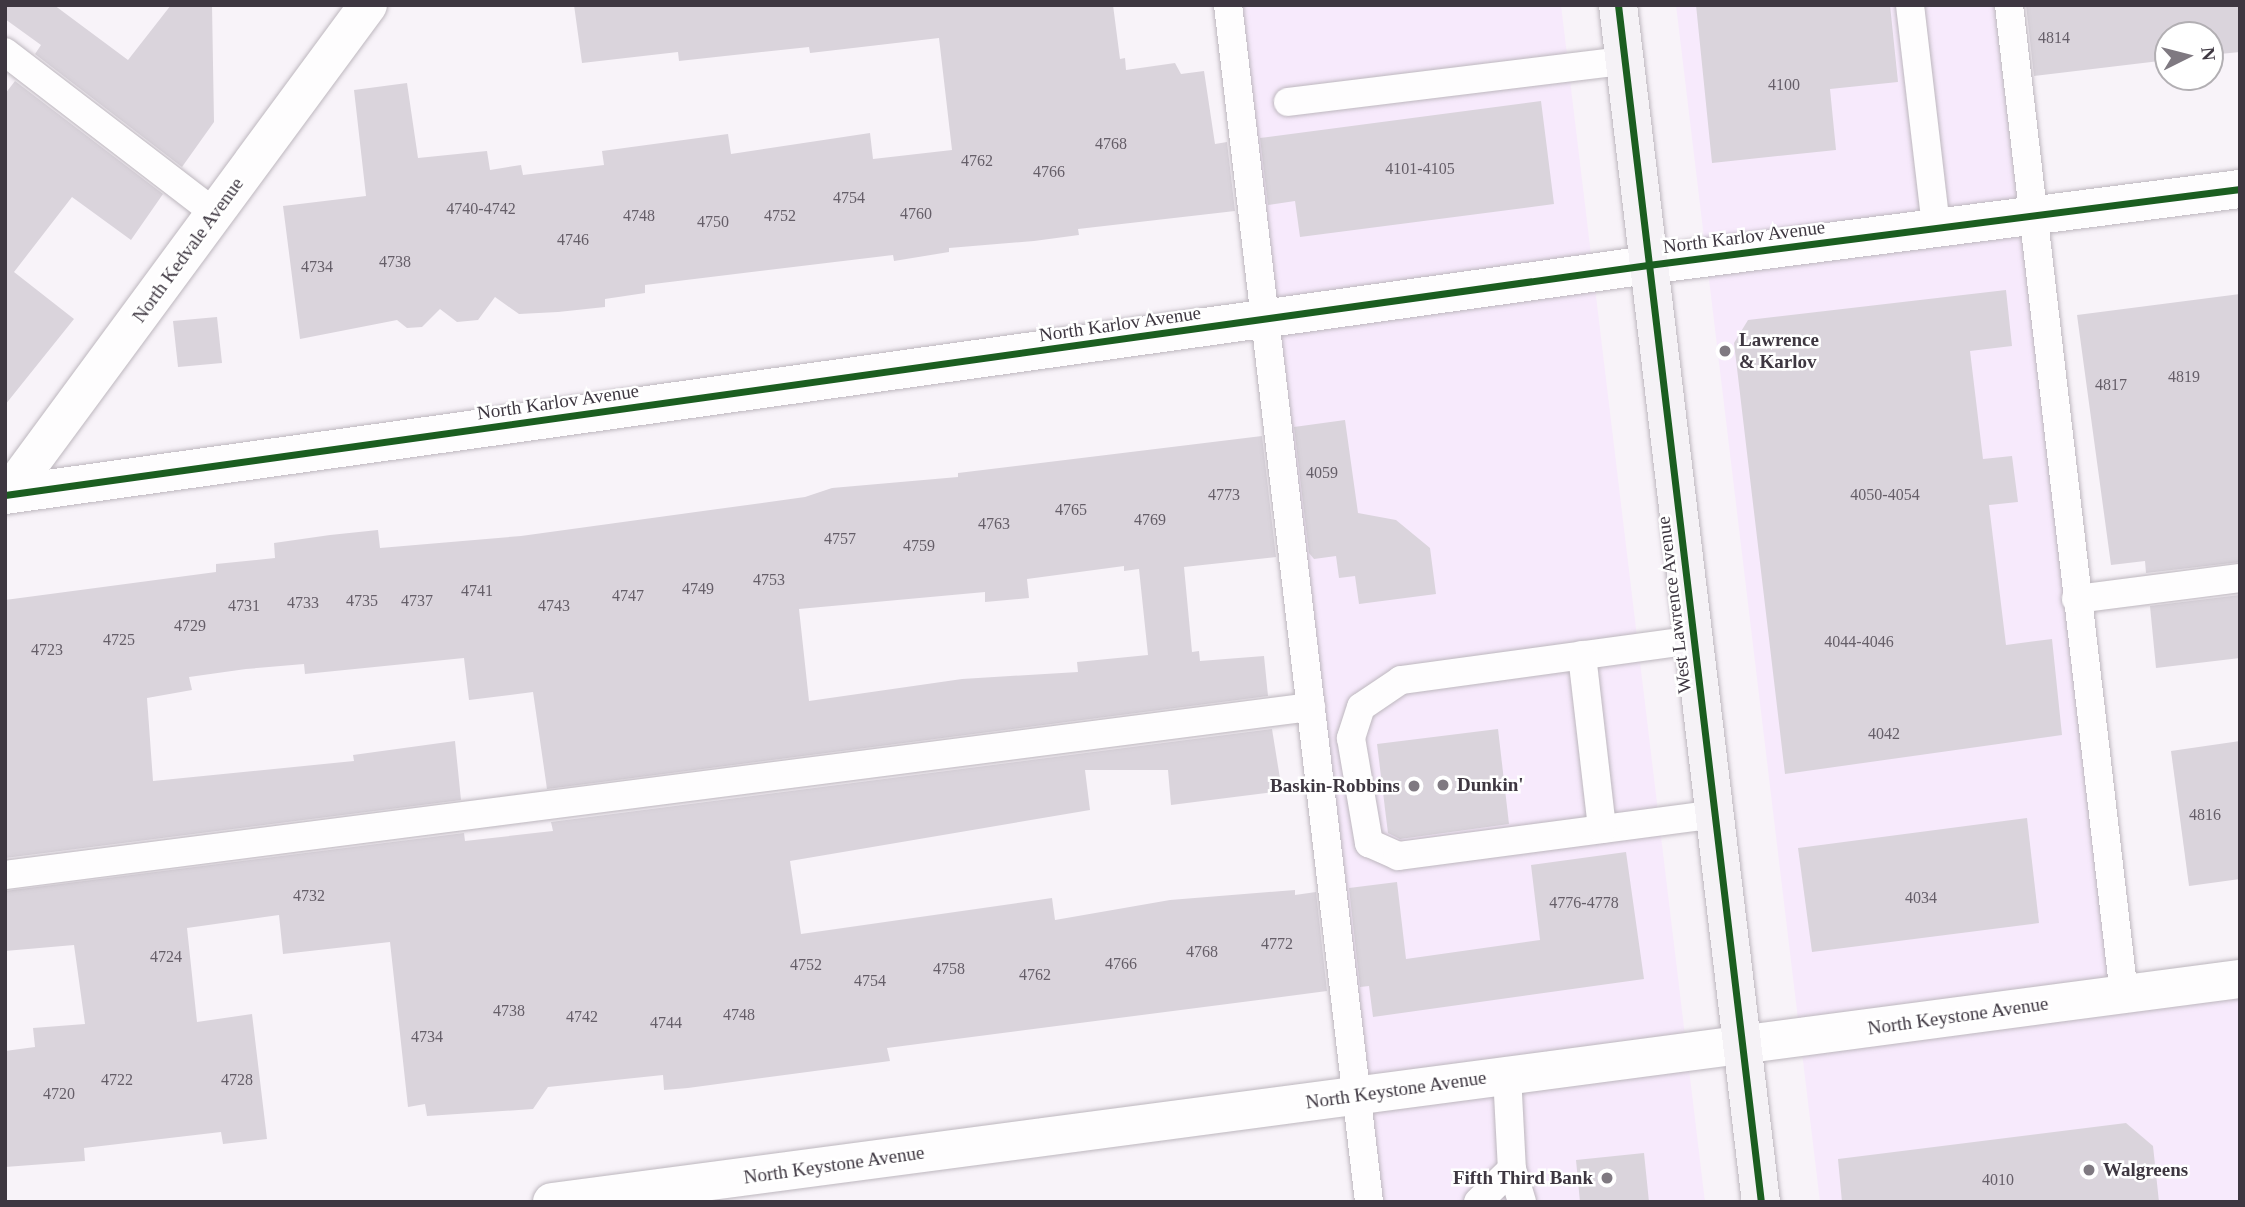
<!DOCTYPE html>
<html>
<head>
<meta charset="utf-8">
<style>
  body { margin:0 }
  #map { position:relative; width:2245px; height:1207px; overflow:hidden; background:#f8f3f9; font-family:"Times New Roman",serif }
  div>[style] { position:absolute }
  .built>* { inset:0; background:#f7eafc }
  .building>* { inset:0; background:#dad4dc }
  .roads { filter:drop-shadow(0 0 2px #bdb7be) drop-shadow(0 0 2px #bdb7be) }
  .service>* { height:28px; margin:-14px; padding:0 14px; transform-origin:14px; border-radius:14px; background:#fefdfe }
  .minor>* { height:38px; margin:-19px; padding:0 19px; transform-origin:19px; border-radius:19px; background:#fefdfe }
  .secondary>* { height:38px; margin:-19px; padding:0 19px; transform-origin:19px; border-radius:19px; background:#f5f2f6 }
  .cycleway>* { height:7px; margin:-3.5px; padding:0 3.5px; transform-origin:3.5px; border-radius:3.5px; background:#1b5e20 }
  .dots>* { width:19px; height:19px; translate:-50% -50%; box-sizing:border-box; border:4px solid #fff; border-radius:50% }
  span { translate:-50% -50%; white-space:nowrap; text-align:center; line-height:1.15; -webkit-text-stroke:5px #fff; paint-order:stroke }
  .number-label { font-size:16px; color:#655e68 }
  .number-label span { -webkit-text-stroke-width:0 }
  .street-label { font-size:19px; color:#3e3741 }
  .poi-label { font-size:19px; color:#3e3741; font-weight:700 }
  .left { translate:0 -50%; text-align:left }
  .right { translate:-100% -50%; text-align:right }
  .frame { position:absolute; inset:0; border:7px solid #3e3741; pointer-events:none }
  .north { position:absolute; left:2154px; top:21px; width:70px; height:70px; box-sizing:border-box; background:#fff; border:2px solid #b2afb3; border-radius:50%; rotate:84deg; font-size:19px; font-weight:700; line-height:28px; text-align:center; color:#3e3741 }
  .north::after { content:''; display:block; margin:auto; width:24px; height:32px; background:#7f7981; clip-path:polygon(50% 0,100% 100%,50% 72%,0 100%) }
</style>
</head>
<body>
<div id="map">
  <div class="built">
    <div style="clip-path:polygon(1241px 5px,1561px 5px,1705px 1202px,1372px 1202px)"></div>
    <div style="clip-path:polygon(1676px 5px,1994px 5px,2114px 1009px,2240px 995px,2240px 1202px,1820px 1202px)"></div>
  </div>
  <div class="building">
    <div style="clip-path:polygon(5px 5px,54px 5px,128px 60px,171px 5px,212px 5px,214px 122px,182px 167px,35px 54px,41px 45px,5px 19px)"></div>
    <div style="clip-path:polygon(574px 5px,1113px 5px,1120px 59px,1125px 58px,1126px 70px,1175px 63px,1181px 74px,1204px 71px,1215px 144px,1227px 142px,1235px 211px,1078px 229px,1079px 235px,1034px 241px,949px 248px,949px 252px,894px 261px,893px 255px,645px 285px,645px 293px,605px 299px,605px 307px,558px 312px,519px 314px,495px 297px,478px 320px,457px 322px,440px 309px,422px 327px,407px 328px,397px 320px,300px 339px,283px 206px,366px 196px,354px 90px,407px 83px,418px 158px,487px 151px,490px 170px,521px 165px,523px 175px,604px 165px,602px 151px,728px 134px,731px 154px,870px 133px,873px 159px,952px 150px,939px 38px,810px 53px,809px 47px,679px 61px,678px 52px,582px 63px)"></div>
    <div style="clip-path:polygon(1696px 5px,1890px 5px,1898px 82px,1830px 89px,1836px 150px,1712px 163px)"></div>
    <div style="clip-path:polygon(2026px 5px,2240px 5px,2240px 52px,2210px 55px,2210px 35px,2168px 35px,2168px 60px,2034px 76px)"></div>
    <div style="clip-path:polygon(15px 81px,163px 194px,131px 240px,72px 197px,14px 272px,74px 319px,5px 405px,5px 94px)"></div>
    <div style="clip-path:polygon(1541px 101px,1554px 204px,1300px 237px,1295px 201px,1268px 205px,1260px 138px)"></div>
    <div style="clip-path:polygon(2006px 290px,2012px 346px,1970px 351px,1983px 459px,2012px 456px,2018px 502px,1989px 505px,2006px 645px,2052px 639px,2062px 735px,1785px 774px,1734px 343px,1748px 320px)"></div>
    <div style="clip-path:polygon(2240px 294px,2240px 562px,2146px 573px,2145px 561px,2111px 565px,2077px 315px)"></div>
    <div style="clip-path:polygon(217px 317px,222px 363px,178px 367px,173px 321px)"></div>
    <div style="clip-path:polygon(1345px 420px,1358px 513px,1396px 520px,1430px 548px,1436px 594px,1359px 604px,1355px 576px,1339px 578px,1336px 556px,1314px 559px,1309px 553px,1294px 427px)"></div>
    <div style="clip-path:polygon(evenodd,1262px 436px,1276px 557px,1184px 567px,1192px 652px,1199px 651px,1200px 661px,1264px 656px,1268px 696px,547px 789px,533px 692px,469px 700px,464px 658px,305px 674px,304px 664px,246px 669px,189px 677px,192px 690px,147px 698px,153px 781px,354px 761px,353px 755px,455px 741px,461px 800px,5px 858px,5px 600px,216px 572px,216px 564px,275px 558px,274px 543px,330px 535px,378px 530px,380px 548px,521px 536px,805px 497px,832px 488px,958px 477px,958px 473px,1262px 436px,1124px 566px,1124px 571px,1139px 569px,1148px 655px,1077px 662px,1078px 672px,962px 679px,809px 701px,799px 609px,985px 592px,985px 602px,1029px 598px,1027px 579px,1124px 566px)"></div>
    <div style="clip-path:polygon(2240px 595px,2240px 658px,2156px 668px,2150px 606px)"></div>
    <div style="clip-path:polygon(1272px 729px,1282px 791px,1171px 805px,1168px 770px,1085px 770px,1090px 810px,790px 861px,801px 934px,1052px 898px,1055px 920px,1170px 900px,1295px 890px,1295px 895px,1316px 892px,1327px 991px,887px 1048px,890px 1061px,688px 1088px,664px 1090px,663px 1075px,548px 1087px,533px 1109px,427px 1116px,425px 1104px,408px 1107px,390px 942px,283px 954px,279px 915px,187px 928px,197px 1022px,252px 1014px,267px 1139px,223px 1144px,221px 1132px,84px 1148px,85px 1161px,5px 1167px,5px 1051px,35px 1047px,33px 1028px,85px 1024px,74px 945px,5px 951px,5px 891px,464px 833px,465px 841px,553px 831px,551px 822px)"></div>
    <div style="clip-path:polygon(1498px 729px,1509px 824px,1400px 839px,1388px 833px,1377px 744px)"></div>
    <div style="clip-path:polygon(2240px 741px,2240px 879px,2189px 886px,2171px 751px)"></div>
    <div style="clip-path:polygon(2027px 818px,2039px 923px,1812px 952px,1798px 848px)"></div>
    <div style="clip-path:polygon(1626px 852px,1644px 979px,1373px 1017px,1369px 986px,1360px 987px,1349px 888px,1397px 882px,1406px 959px,1540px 940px,1531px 865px)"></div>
    <div style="clip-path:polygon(2126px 1123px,2153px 1146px,2159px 1202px,1842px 1202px,1838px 1159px)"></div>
    <div style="clip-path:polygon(1644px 1153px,1649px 1202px,1580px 1202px,1576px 1160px)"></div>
  </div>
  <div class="roads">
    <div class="service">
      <div style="left:1228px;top:5px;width:1205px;rotate:83.28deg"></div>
      <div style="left:1910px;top:5px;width:225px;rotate:83.3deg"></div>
      <div style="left:2009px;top:5px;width:996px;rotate:83.37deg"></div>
      <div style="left:5px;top:52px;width:265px;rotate:37.5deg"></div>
      <div style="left:1288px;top:102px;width:338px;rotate:-7deg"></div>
      <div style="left:2076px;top:599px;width:165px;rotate:-7.3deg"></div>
      <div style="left:1694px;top:640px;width:296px;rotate:172.2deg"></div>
      <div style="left:1401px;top:680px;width:48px;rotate:146deg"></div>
      <div style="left:1361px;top:707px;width:33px;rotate:108deg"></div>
      <div style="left:1351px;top:738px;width:107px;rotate:80.3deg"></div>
      <div style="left:1369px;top:843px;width:32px;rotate:24deg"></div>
      <div style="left:1398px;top:856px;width:320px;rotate:-7.5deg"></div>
      <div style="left:1582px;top:655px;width:175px;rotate:83.4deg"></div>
      <div style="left:5px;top:875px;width:1317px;rotate:-7.33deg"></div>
      <div style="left:1507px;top:1075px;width:94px;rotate:87deg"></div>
      <div style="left:1512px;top:1169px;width:34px;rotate:73deg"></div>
      <div style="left:1478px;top:1202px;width:47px;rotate:-44.1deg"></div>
    </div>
    <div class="minor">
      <div style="left:8px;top:494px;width:607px;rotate:-53.64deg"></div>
      <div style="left:5px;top:495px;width:1659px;rotate:-7.97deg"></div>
      <div style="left:1648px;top:265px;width:597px;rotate:-7.32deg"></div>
      <div style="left:552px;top:1202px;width:1703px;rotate:-7.53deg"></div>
    </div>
    <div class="secondary">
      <div style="left:1618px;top:5px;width:1206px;rotate:83.19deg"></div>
    </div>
  </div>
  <div class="cycleway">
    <div style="left:1618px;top:5px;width:1206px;rotate:83.19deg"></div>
    <div style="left:5px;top:495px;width:1659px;rotate:-7.97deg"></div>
    <div style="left:1648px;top:265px;width:597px;rotate:-7.32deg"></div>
  </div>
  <div class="dots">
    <div style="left:1725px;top:351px;background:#7f7981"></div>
    <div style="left:1443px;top:785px;background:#7f7981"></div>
    <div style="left:1414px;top:786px;background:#7f7981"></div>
    <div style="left:2089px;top:1170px;background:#7f7981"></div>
    <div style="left:1607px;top:1178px;background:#7f7981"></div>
  </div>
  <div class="number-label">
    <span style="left:2054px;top:38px">4814</span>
    <span style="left:1784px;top:85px">4100</span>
    <span style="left:1111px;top:144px">4768</span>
    <span style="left:977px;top:161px">4762</span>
    <span style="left:1420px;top:169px">4101-4105</span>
    <span style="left:1049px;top:172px">4766</span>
    <span style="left:849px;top:198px">4754</span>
    <span style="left:481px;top:209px">4740-4742</span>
    <span style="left:916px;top:214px">4760</span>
    <span style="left:639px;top:216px">4748</span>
    <span style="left:780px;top:216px">4752</span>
    <span style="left:713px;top:222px">4750</span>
    <span style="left:573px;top:240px">4746</span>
    <span style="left:395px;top:262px">4738</span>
    <span style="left:317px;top:267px">4734</span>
    <span style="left:2184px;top:377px">4819</span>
    <span style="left:2111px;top:385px">4817</span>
    <span style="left:1322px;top:473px">4059</span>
    <span style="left:1224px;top:495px">4773</span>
    <span style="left:1885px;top:495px">4050-4054</span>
    <span style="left:1071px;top:510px">4765</span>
    <span style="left:1150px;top:520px">4769</span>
    <span style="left:994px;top:524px">4763</span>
    <span style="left:840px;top:539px">4757</span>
    <span style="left:919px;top:546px">4759</span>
    <span style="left:769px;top:580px">4753</span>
    <span style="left:698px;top:589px">4749</span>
    <span style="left:477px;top:591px">4741</span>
    <span style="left:628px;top:596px">4747</span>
    <span style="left:362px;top:601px">4735</span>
    <span style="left:417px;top:601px">4737</span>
    <span style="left:303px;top:603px">4733</span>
    <span style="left:244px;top:606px">4731</span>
    <span style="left:554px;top:606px">4743</span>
    <span style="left:190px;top:626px">4729</span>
    <span style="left:119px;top:640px">4725</span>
    <span style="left:1859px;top:642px">4044-4046</span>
    <span style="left:47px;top:650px">4723</span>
    <span style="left:1884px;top:734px">4042</span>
    <span style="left:2205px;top:815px">4816</span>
    <span style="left:309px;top:896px">4732</span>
    <span style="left:1921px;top:898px">4034</span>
    <span style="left:1584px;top:903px">4776-4778</span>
    <span style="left:1277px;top:944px">4772</span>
    <span style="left:1202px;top:952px">4768</span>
    <span style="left:166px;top:957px">4724</span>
    <span style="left:1121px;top:964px">4766</span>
    <span style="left:806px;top:965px">4752</span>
    <span style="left:949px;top:969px">4758</span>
    <span style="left:1035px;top:975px">4762</span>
    <span style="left:870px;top:981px">4754</span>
    <span style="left:509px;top:1011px">4738</span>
    <span style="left:739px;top:1015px">4748</span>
    <span style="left:582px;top:1017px">4742</span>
    <span style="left:666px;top:1023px">4744</span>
    <span style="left:427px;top:1037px">4734</span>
    <span style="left:117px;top:1080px">4722</span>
    <span style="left:237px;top:1080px">4728</span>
    <span style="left:59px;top:1094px">4720</span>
    <span style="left:1998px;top:1180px">4010</span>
  </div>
  <div class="street-label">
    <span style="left:1744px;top:237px;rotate:-7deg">North Karlov Avenue</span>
    <span style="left:188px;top:250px;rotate:-54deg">North Kedvale Avenue</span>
    <span style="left:1120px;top:324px;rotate:-8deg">North Karlov Avenue</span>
    <span style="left:558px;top:402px;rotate:-8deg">North Karlov Avenue</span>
    <span style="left:1674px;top:605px;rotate:-97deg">West Lawrence Avenue</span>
    <span style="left:1958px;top:1016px;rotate:-8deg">North Keystone Avenue</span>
    <span style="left:1396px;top:1090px;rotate:-8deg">North Keystone Avenue</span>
    <span style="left:834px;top:1165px;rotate:-8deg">North Keystone Avenue</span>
  </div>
  <div class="poi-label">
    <span class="left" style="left:1739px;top:351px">Lawrence<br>&amp; Karlov</span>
    <span class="left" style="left:1457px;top:785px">Dunkin'</span>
    <span class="right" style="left:1400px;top:786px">Baskin-Robbins</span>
    <span class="left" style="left:2103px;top:1170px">Walgreens</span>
    <span class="right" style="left:1593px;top:1178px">Fifth Third Bank</span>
  </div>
  <div class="frame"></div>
  <div class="north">N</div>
</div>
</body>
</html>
